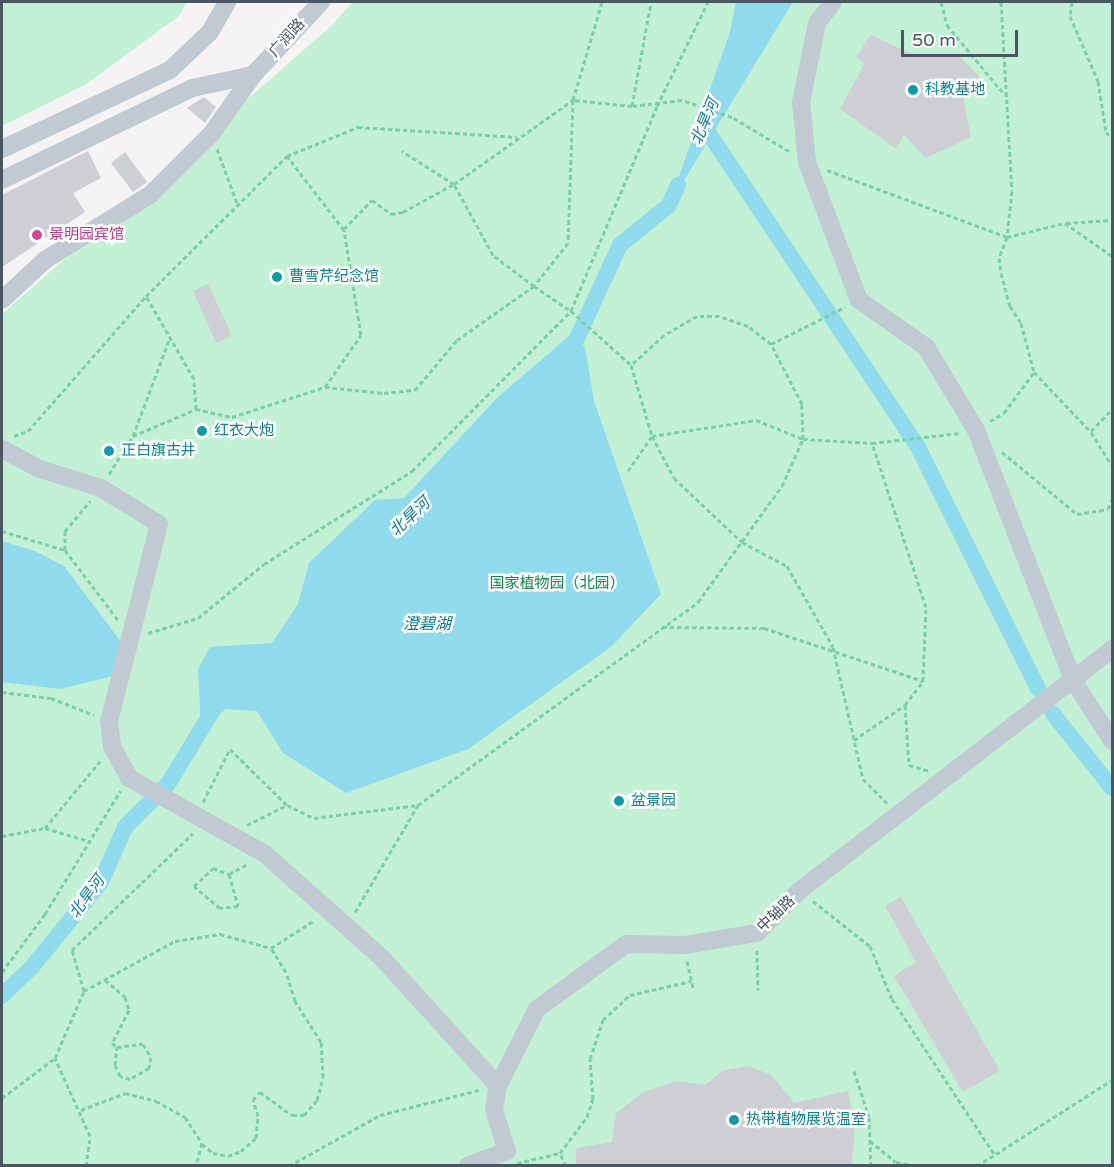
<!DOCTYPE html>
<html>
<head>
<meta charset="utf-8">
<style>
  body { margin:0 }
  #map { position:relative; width:1114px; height:1167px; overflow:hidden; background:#f5f3f3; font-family:"Varela Round","Noto Sans SC",sans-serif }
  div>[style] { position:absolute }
  .green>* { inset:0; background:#c3f1d5 }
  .water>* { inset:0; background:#90daee }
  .canal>* { height:16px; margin:-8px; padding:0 8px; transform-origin:8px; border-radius:8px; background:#90daee }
  .building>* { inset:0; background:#cdcfd5 }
  .path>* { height:3px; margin-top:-1.5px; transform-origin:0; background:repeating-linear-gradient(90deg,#7ad0a6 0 4.5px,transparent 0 7.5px) }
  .minor>* { height:18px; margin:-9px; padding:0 9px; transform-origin:9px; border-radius:9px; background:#c1cad2 }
  .dots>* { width:16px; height:16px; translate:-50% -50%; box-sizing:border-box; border:3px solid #fff; border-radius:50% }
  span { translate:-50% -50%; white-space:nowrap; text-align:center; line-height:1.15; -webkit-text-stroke:5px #fff; paint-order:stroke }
  .street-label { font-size:15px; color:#4a5661 }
  .culture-label { font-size:15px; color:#0d838f }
  .left { translate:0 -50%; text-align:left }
  .hotel-label { font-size:15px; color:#b23c85 }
  .park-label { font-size:15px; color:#17864f }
  .water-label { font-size:16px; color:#0c7c9b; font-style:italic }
  .frame { position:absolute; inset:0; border:3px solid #4a5661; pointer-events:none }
  .scale { position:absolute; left:901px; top:30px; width:117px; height:27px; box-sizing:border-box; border:3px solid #4a5661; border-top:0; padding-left:8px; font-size:18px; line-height:21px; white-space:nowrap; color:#4a5661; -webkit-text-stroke:4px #fff; paint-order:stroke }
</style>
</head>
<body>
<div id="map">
  <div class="green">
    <div style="clip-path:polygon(2px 2px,187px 2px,179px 16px,85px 85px,2px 126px)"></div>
    <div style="clip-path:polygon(353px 2px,1112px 2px,1112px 1165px,2px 1166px,2px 314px,330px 27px)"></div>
  </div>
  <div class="water">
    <div style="clip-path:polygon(736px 2px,793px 2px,669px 205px,730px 32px)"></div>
    <div style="clip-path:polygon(570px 335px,585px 347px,594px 401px,661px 594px,612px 646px,468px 749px,346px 793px,283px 753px,257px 711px,226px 709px,201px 728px,198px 669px,210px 647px,272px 643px,298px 604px,309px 563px,375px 500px,404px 498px,498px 397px)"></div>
    <div style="clip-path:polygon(2px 541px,35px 551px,64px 566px,122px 643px,113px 676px,60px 689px,2px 682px)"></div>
  </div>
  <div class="canal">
    <div style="left:704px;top:126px;width:386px;rotate:56.3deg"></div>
    <div style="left:918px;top:447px;width:270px;rotate:63.6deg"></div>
    <div style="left:567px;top:360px;width:127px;rotate:-65.3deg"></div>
    <div style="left:620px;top:245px;width:63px;rotate:-39.2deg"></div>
    <div style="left:669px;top:205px;width:22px;rotate:-66deg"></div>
    <div style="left:1053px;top:714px;width:95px;rotate:51.4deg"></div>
    <div style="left:2px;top:996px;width:42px;rotate:-44deg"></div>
    <div style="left:32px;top:967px;width:109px;rotate:-50.9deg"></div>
    <div style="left:101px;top:882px;width:60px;rotate:-66.4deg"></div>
    <div style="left:125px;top:827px;width:61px;rotate:-45deg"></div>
    <div style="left:168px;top:784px;width:87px;rotate:-58.7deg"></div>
  </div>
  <div class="building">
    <div style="clip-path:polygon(871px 35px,914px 55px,958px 55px,986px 83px,963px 97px,971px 137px,926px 158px,904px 135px,896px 149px,840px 109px,865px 63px,856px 57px)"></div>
    <div style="clip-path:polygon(204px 97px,216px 107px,205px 123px,187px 108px)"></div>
    <div style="clip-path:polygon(88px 151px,101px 178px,73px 193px,85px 212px,2px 267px,2px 195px)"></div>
    <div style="clip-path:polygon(125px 152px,147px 182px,133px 192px,111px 163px)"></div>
    <div style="clip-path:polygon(208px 284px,232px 336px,216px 343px,193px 291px)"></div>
    <div style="clip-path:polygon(901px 897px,1000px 1071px,963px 1092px,894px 976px,916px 962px,885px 906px)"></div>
    <div style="clip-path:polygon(749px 1066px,771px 1075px,794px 1103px,848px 1091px,855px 1127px,852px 1166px,576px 1166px,576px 1148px,612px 1142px,616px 1113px,644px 1092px,676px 1081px,705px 1085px,724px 1070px)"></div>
  </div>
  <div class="path">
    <div style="left:941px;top:2px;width:24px;rotate:75deg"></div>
    <div style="left:947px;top:25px;width:91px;rotate:50.4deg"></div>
    <div style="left:1001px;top:2px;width:189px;rotate:86.7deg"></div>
    <div style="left:1012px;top:191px;width:46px;rotate:96.2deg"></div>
    <div style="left:1007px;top:237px;width:60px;rotate:-13.6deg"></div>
    <div style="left:1065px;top:223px;width:57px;rotate:35.1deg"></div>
    <div style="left:1072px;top:2px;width:14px;rotate:98deg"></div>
    <div style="left:1070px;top:16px;width:71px;rotate:66.7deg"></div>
    <div style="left:1098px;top:81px;width:52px;rotate:81.1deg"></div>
    <div style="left:1106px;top:132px;width:8px;rotate:45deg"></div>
    <div style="left:1111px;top:2px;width:2px;rotate:63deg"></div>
    <div style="left:632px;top:106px;width:106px;rotate:-79.6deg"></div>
    <div style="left:217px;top:149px;width:58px;rotate:69.7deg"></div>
    <div style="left:789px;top:151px;width:66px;rotate:-149.2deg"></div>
    <div style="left:732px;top:117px;width:53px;rotate:-161.2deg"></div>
    <div style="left:682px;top:100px;width:50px;rotate:173.2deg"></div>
    <div style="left:632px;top:106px;width:59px;rotate:-174.2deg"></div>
    <div style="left:573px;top:100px;width:143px;rotate:92deg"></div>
    <div style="left:568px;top:243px;width:55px;rotate:128.3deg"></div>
    <div style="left:534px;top:286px;width:45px;rotate:34deg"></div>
    <div style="left:571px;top:311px;width:81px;rotate:42deg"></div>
    <div style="left:631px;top:365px;width:74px;rotate:73.5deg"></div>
    <div style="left:652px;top:436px;width:47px;rotate:62.4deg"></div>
    <div style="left:674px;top:478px;width:93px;rotate:43.3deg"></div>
    <div style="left:742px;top:542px;width:51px;rotate:28.1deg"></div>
    <div style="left:787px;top:566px;width:93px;rotate:60.4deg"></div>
    <div style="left:833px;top:647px;width:135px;rotate:77.2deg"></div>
    <div style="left:863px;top:779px;width:34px;rotate:45deg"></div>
    <div style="left:827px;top:170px;width:192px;rotate:20.4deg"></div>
    <div style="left:1007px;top:237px;width:22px;rotate:111deg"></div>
    <div style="left:999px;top:258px;width:15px;rotate:82deg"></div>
    <div style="left:1001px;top:273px;width:34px;rotate:75deg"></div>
    <div style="left:1010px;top:306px;width:20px;rotate:57deg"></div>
    <div style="left:1021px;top:323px;width:51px;rotate:75.1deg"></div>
    <div style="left:1034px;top:372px;width:83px;rotate:46.5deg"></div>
    <div style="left:1091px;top:432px;width:39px;rotate:58deg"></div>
    <div style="left:1066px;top:223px;width:46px;rotate:-3.7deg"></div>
    <div style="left:344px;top:229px;width:40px;rotate:-46deg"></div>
    <div style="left:372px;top:200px;width:24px;rotate:36deg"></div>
    <div style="left:391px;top:214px;width:12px;rotate:-9deg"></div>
    <div style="left:403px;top:212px;width:58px;rotate:-28.8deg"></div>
    <div style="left:454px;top:184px;width:146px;rotate:-35.2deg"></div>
    <div style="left:573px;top:100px;width:102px;rotate:-73.5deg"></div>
    <div style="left:771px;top:344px;width:83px;rotate:-26.6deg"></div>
    <div style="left:325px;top:387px;width:59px;rotate:5.8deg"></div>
    <div style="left:384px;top:393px;width:31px;rotate:-6deg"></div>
    <div style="left:415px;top:390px;width:65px;rotate:-50deg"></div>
    <div style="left:457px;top:340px;width:94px;rotate:-35deg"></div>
    <div style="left:534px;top:286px;width:51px;rotate:-142.9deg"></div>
    <div style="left:493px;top:255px;width:81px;rotate:-118.8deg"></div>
    <div style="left:454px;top:184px;width:62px;rotate:-147.6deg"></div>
    <div style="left:196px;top:409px;width:37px;rotate:13deg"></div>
    <div style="left:232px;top:417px;width:98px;rotate:-17.9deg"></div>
    <div style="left:325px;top:387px;width:63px;rotate:-55.3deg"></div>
    <div style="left:361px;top:335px;width:106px;rotate:-99.2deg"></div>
    <div style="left:344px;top:230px;width:93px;rotate:-127.6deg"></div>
    <div style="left:990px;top:421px;width:16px;rotate:-30deg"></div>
    <div style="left:1004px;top:413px;width:51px;rotate:-53.8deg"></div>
    <div style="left:1091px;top:431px;width:30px;rotate:-46deg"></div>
    <div style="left:14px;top:436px;width:15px;rotate:-20deg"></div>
    <div style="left:28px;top:431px;width:179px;rotate:-48.8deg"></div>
    <div style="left:146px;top:296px;width:199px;rotate:-44.8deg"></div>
    <div style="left:287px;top:156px;width:77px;rotate:-22.2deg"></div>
    <div style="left:358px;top:127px;width:159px;rotate:3.6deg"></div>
    <div style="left:133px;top:436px;width:103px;rotate:-69.4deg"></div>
    <div style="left:1002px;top:452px;width:97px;rotate:39.6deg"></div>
    <div style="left:1077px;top:514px;width:31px;rotate:-9deg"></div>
    <div style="left:1108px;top:509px;width:11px;rotate:-68deg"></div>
    <div style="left:628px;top:471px;width:42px;rotate:-55.6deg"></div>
    <div style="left:652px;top:436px;width:105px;rotate:-8.7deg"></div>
    <div style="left:756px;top:420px;width:51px;rotate:22deg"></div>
    <div style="left:803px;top:439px;width:69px;rotate:3.3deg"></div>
    <div style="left:872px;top:443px;width:88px;rotate:-6.6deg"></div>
    <div style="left:109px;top:474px;width:45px;rotate:-57.7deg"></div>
    <div style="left:133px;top:436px;width:69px;rotate:-23.2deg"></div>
    <div style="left:196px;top:409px;width:30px;rotate:-94deg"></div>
    <div style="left:194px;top:379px;width:96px;rotate:-120deg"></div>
    <div style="left:2px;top:531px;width:66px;rotate:16.8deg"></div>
    <div style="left:65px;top:550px;width:88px;rotate:52.9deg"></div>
    <div style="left:65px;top:550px;width:19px;rotate:-90deg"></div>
    <div style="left:65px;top:531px;width:39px;rotate:-50deg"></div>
    <div style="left:662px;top:627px;width:102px;rotate:0.6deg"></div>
    <div style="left:764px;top:628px;width:168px;rotate:18.4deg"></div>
    <div style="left:923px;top:681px;width:74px;rotate:-87.7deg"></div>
    <div style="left:926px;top:607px;width:173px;rotate:-108.2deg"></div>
    <div style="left:148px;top:633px;width:52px;rotate:-16.7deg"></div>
    <div style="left:198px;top:618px;width:85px;rotate:-39.3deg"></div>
    <div style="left:264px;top:564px;width:175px;rotate:-32.1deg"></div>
    <div style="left:412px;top:471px;width:226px;rotate:-45.2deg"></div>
    <div style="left:571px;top:311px;width:222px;rotate:-67.2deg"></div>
    <div style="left:657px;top:106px;width:116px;rotate:-63.9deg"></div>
    <div style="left:2px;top:692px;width:49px;rotate:7deg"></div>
    <div style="left:51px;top:698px;width:46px;rotate:21.6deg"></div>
    <div style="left:905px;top:705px;width:60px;rotate:86.2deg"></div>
    <div style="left:909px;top:765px;width:22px;rotate:16deg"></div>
    <div style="left:854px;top:740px;width:62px;rotate:-34.5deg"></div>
    <div style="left:905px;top:705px;width:30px;rotate:-53deg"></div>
    <div style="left:203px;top:802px;width:59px;rotate:-63deg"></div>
    <div style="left:230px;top:749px;width:80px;rotate:44.5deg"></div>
    <div style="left:247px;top:825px;width:45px;rotate:-26.6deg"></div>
    <div style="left:287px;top:805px;width:30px;rotate:26deg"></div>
    <div style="left:314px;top:818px;width:105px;rotate:-7.1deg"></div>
    <div style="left:45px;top:828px;width:88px;rotate:-50.5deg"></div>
    <div style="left:2px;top:836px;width:44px;rotate:-10.5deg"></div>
    <div style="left:45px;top:828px;width:46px;rotate:16.5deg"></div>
    <div style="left:229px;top:874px;width:33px;rotate:74deg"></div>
    <div style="left:238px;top:906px;width:18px;rotate:174deg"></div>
    <div style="left:220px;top:908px;width:34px;rotate:-140deg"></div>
    <div style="left:194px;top:886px;width:26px;rotate:-43deg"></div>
    <div style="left:213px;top:868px;width:17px;rotate:21deg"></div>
    <div style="left:229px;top:874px;width:21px;rotate:-28deg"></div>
    <div style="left:813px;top:901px;width:73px;rotate:38.3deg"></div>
    <div style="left:870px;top:946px;width:57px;rotate:67.5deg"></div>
    <div style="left:892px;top:999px;width:187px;rotate:56.6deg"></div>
    <div style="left:355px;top:912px;width:124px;rotate:-59.5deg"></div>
    <div style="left:418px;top:805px;width:346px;rotate:-35.9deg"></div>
    <div style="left:698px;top:602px;width:143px;rotate:-54.1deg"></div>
    <div style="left:782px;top:486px;width:51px;rotate:-65.9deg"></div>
    <div style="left:803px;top:439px;width:35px;rotate:-92deg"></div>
    <div style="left:802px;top:404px;width:68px;rotate:-117.3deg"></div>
    <div style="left:771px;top:344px;width:29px;rotate:-142deg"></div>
    <div style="left:748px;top:326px;width:31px;rotate:-161deg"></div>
    <div style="left:719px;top:316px;width:22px;rotate:180deg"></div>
    <div style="left:697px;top:316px;width:38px;rotate:150deg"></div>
    <div style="left:664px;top:335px;width:45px;rotate:137.7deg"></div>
    <div style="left:757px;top:950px;width:40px;rotate:88.6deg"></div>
    <div style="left:687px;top:961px;width:28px;rotate:77deg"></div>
    <div style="left:2px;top:972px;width:72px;rotate:-53.4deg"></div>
    <div style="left:45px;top:914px;width:145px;rotate:-58.5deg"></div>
    <div style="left:105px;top:980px;width:26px;rotate:40deg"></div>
    <div style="left:125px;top:997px;width:14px;rotate:73deg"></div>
    <div style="left:129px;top:1010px;width:37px;rotate:117deg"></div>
    <div style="left:112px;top:1043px;width:6px;rotate:39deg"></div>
    <div style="left:117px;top:1047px;width:26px;rotate:-7deg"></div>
    <div style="left:143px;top:1044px;width:15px;rotate:58deg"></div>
    <div style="left:151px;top:1057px;width:11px;rotate:100deg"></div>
    <div style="left:149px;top:1068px;width:22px;rotate:150deg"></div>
    <div style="left:130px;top:1079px;width:10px;rotate:-163deg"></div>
    <div style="left:120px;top:1076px;width:12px;rotate:-114deg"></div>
    <div style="left:115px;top:1065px;width:18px;rotate:-84deg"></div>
    <div style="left:84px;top:991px;width:43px;rotate:-106.3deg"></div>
    <div style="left:72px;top:950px;width:168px;rotate:-44deg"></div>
    <div style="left:854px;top:1071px;width:48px;rotate:71.9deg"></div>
    <div style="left:869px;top:1117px;width:49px;rotate:87.7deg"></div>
    <div style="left:2px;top:1098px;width:66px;rotate:-37deg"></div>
    <div style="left:81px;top:1110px;width:47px;rotate:-21.1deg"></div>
    <div style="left:125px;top:1093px;width:32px;rotate:14deg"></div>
    <div style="left:156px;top:1101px;width:33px;rotate:29deg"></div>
    <div style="left:185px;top:1117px;width:31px;rotate:57deg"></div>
    <div style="left:202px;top:1143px;width:24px;rotate:105deg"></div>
    <div style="left:870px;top:1141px;width:33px;rotate:39deg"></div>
    <div style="left:896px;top:1162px;width:21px;rotate:11deg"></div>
    <div style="left:202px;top:1144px;width:14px;rotate:39deg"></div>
    <div style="left:213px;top:1153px;width:15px;rotate:11deg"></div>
    <div style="left:228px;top:1156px;width:14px;rotate:-21deg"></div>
    <div style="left:241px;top:1151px;width:20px;rotate:-41deg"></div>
    <div style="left:256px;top:1138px;width:22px;rotate:-85deg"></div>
    <div style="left:258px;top:1116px;width:17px;rotate:-107deg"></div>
    <div style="left:253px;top:1100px;width:11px;rotate:-49deg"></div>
    <div style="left:260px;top:1092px;width:39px;rotate:36deg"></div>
    <div style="left:292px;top:1115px;width:12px"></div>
    <div style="left:304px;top:1115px;width:20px;rotate:-49deg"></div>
    <div style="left:317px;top:1100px;width:24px;rotate:-75deg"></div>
    <div style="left:323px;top:1077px;width:35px;rotate:-93deg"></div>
    <div style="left:321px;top:1042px;width:49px;rotate:-122.4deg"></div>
    <div style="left:295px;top:1001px;width:30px;rotate:-107deg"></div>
    <div style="left:286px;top:972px;width:28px;rotate:-122deg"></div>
    <div style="left:517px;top:1163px;width:44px;rotate:-13.1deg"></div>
    <div style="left:86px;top:1166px;width:30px;rotate:-82deg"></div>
    <div style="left:90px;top:1136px;width:85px;rotate:-114.2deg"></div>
    <div style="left:55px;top:1058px;width:73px;rotate:-66.6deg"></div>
    <div style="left:84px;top:991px;width:104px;rotate:-28.8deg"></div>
    <div style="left:175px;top:941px;width:46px;rotate:-8.8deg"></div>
    <div style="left:220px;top:934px;width:53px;rotate:15.4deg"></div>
    <div style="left:271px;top:948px;width:52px;rotate:-32.5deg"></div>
    <div style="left:289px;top:1166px;width:104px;rotate:-29.3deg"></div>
    <div style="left:380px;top:1115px;width:102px;rotate:-14.2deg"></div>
    <div style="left:566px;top:1166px;width:14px;rotate:-115deg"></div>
    <div style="left:560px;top:1153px;width:45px;rotate:-53.1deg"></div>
    <div style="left:587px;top:1117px;width:19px;rotate:-72deg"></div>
    <div style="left:593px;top:1099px;width:40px;rotate:-94.3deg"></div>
    <div style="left:590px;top:1059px;width:41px;rotate:-71.6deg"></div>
    <div style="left:603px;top:1020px;width:37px;rotate:-43deg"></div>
    <div style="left:630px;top:995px;width:63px;rotate:-12.9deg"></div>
    <div style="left:977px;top:1166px;width:160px;rotate:-32.5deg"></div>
  </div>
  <div class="minor">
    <div style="left:833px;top:2px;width:26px;rotate:127deg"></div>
    <div style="left:817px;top:23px;width:81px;rotate:101.4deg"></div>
    <div style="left:801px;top:102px;width:60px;rotate:84.3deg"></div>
    <div style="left:807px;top:162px;width:147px;rotate:69.4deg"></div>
    <div style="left:859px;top:300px;width:82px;rotate:35deg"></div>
    <div style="left:926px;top:347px;width:97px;rotate:58.9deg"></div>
    <div style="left:976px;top:430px;width:268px;rotate:68.8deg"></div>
    <div style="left:1073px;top:680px;width:72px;rotate:57.4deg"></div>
    <div style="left:2px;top:149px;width:186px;rotate:-25.2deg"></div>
    <div style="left:170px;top:70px;width:55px;rotate:-43.5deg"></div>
    <div style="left:210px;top:32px;width:34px;rotate:-60deg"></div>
    <div style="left:2px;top:180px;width:211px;rotate:-25.8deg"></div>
    <div style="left:192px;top:88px;width:62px;rotate:-12deg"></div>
    <div style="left:2px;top:300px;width:59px;rotate:-42.9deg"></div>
    <div style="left:45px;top:260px;width:123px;rotate:-31.8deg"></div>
    <div style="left:150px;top:195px;width:88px;rotate:-45deg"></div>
    <div style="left:212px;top:133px;width:71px;rotate:-54.7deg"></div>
    <div style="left:253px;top:75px;width:100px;rotate:-47deg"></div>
    <div style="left:2px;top:449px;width:40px;rotate:28deg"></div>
    <div style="left:37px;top:468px;width:67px;rotate:17.4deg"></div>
    <div style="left:101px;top:488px;width:68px;rotate:31.8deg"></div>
    <div style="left:159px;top:524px;width:203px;rotate:104.2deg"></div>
    <div style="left:109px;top:721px;width:25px;rotate:83deg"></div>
    <div style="left:112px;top:746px;width:36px;rotate:62deg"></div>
    <div style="left:129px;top:778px;width:156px;rotate:29.2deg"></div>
    <div style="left:265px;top:854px;width:157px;rotate:41.6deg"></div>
    <div style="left:382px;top:958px;width:173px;rotate:47.8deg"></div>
    <div style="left:468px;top:1166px;width:42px;rotate:-21deg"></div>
    <div style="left:507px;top:1151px;width:43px;rotate:-107.6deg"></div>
    <div style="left:494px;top:1110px;width:24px;rotate:-81deg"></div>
    <div style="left:498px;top:1086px;width:86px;rotate:-63.1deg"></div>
    <div style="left:537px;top:1009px;width:110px;rotate:-36.1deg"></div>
    <div style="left:626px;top:944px;width:59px;rotate:1deg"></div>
    <div style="left:685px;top:945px;width:73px;rotate:-9.5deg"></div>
    <div style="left:757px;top:933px;width:59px;rotate:-45deg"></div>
    <div style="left:799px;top:891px;width:396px;rotate:-37.7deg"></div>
  </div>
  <div class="dots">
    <div style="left:913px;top:90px;background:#0f9aa8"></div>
    <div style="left:37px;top:235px;background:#d1479c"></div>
    <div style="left:277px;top:277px;background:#0f9aa8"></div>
    <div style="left:202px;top:431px;background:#0f9aa8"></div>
    <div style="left:109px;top:451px;background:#0f9aa8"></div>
    <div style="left:619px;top:801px;background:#0f9aa8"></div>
    <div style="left:734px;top:1120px;background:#0f9aa8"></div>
  </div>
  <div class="street-label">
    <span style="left:287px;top:38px;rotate:-48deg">广润路</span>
    <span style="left:776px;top:914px;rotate:-43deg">中轴路</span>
  </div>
  <div class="culture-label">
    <span class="left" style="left:925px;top:90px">科教基地</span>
    <span class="left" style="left:289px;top:277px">曹雪芹纪念馆</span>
    <span class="left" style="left:214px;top:431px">红衣大炮</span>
    <span class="left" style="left:121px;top:451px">正白旗古井</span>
    <span class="left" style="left:631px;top:801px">盆景园</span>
    <span class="left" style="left:746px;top:1120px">热带植物展览温室</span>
  </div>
  <div class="hotel-label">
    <span class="left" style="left:49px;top:235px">景明园宾馆</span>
  </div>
  <div class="park-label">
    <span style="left:557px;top:584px">国家植物园（北园）</span>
  </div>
  <div class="water-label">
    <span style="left:705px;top:122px;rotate:-67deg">北旱河</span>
    <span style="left:410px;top:517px;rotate:-43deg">北旱河</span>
    <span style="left:427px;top:624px">澄碧湖</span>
    <span style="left:87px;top:897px;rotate:-54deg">北旱河</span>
  </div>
  <div class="frame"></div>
  <div class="scale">50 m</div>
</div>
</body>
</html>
